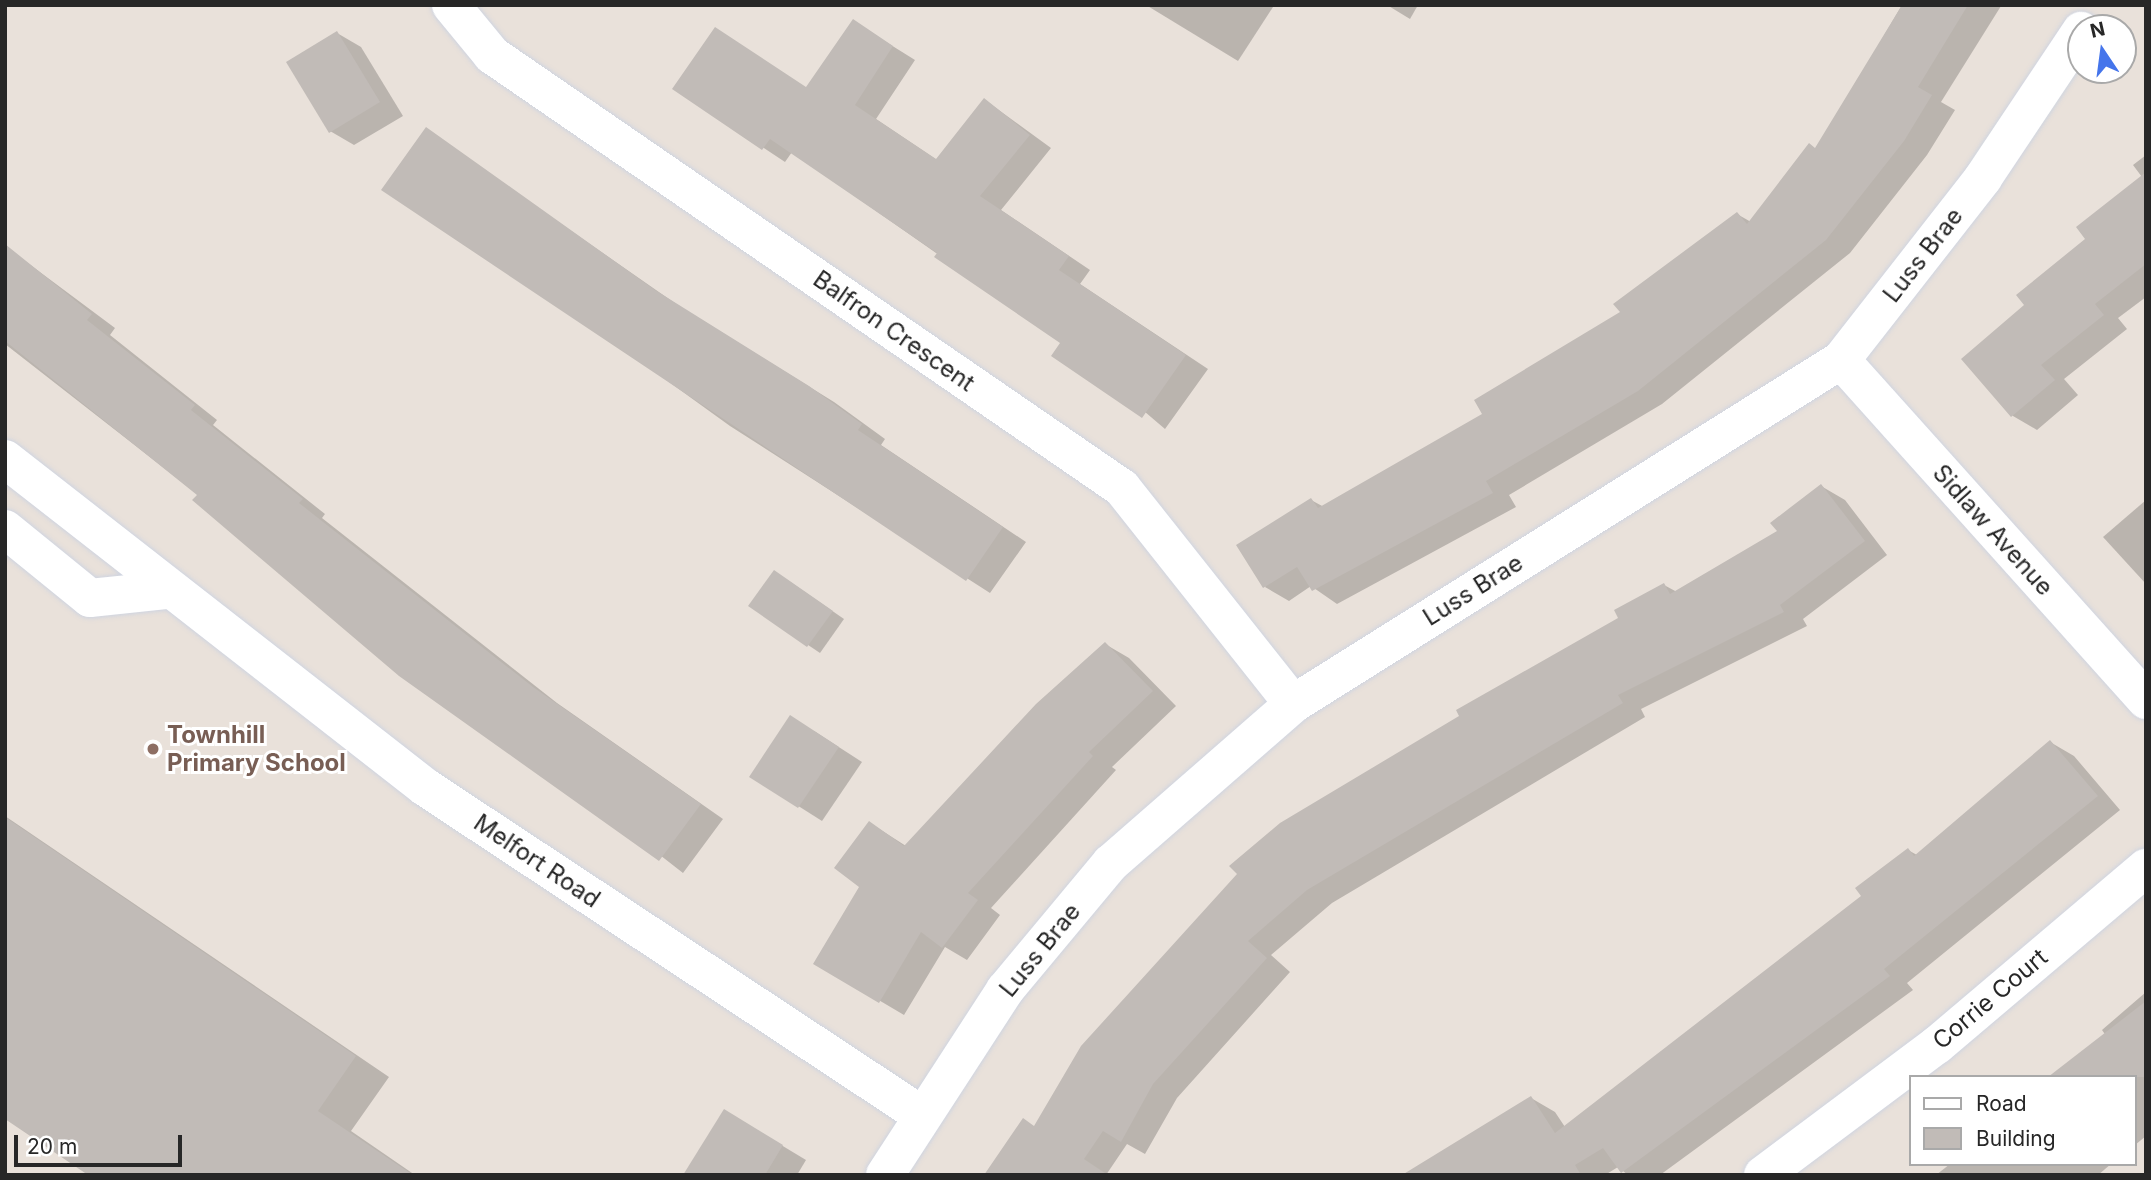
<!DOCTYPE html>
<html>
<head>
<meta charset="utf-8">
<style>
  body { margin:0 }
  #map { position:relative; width:2151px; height:1180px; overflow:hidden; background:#e9e1da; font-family:Inter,sans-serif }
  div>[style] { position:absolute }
  .shadow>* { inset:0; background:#0003 }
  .building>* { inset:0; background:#c1bbb7 }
  .roads { filter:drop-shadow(0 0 2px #cfd4e0) drop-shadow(0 0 2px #cfd4e0) }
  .minor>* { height:38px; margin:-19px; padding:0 19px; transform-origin:19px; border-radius:19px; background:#fff }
  .dots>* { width:19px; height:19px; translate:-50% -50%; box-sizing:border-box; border:4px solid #fff; border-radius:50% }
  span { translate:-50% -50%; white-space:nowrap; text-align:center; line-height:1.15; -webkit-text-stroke:6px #fff; paint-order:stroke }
  .street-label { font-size:24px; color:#272727 }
  .education-label { font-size:24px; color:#785e54; font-weight:700 }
  .left { translate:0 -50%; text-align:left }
  .frame { position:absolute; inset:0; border:7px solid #272727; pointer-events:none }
  .legend { position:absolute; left:1909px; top:1075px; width:228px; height:91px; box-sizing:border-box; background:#fff; border:2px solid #a9a9a9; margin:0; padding:9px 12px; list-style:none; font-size:21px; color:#272727 }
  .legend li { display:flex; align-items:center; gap:14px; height:35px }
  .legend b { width:35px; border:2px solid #a9a9a9 }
  .north { position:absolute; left:2067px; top:14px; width:70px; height:70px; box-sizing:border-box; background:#fff; border:2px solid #a9a9a9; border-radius:50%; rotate:347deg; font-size:19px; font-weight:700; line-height:28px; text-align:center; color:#272727 }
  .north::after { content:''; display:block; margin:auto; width:24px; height:32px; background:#4575eb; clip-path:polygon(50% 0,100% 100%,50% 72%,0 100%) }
  .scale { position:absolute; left:14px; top:1135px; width:168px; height:32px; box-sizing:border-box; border:4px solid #272727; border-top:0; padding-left:9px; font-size:21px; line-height:24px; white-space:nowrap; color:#272727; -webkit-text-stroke:5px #fff; paint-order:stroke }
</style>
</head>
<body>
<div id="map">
  <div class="shadow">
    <div style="clip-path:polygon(1146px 5px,1271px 5px,1273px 7px,1238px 61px)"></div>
    <div style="clip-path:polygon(1387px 5px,1418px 5px,1410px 19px)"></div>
    <div style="clip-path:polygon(1902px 5px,2001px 6px,1941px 102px,1955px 110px,1927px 155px,1850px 253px,1662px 404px,1509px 495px,1516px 507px,1337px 604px,1311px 586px,1289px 601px,1265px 587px,1311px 500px,1324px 507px,1484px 415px,1623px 313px,1737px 214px,1751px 222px,1817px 150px)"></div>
    <div style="clip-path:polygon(854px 22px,915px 60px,876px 119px,937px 160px,985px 100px,1051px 148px,1001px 210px,1090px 270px,1080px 284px,1208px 369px,1165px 429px,1063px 342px,792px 152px,785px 162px,674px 88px,807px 88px)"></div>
    <div style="clip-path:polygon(337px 33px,361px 47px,403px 116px,354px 145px,330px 131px)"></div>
    <div style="clip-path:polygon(426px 130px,679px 306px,834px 402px,885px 439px,881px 445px,1026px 542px,990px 593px,730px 426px,586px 322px)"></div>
    <div style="clip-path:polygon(2146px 155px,2146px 297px,2118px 318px,2127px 329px,2064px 379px,2078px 395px,2037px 430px,2013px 416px,1963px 359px,2027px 305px,2088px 239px,2142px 177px,2133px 165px)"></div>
    <div style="clip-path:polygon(5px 246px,115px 328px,110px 335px,217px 420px,213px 425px,325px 514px,322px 518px,557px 703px,723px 819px,683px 873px,5px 344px)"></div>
    <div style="clip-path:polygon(1821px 486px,1845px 500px,1887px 555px,1803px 619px,1807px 626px,1641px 709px,1645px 717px,1332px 903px,1271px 955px,1290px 972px,1177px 1098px,1145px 1154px,1127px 1144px,1106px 1175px,1035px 1128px,1082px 1047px,1664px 585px,1677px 592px,1779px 532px)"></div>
    <div style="clip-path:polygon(2146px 500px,2146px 584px,2103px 537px)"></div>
    <div style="clip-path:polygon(786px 579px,844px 619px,820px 653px,750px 606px)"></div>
    <div style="clip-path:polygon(1105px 644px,1129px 658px,1176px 706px,1112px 767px,1116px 770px,991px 908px,1000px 915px,967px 960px,945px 947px,904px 1015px,816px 963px,861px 886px,870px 823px,906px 846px)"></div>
    <div style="clip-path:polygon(814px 731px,862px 762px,822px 821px,751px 776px)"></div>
    <div style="clip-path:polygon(2050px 742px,2074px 756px,2120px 810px,1907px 983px,1913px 990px,1660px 1175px,1628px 1175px,1618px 1167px,1605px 1175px,1405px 1175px,1531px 1098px,1555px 1112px,1565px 1127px,1863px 897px,1908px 850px,1917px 855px)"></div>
    <div style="clip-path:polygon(5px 816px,389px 1077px,351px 1131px,415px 1175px,91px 1175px,5px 1116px)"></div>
    <div style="clip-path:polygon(2146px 992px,2146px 1136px,2135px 1145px,2135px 1077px,2102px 1030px)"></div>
    <div style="clip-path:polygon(748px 1125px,806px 1160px,797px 1175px,685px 1175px)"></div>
    <div style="clip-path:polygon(1950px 1164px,2111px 1164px,2098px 1175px,1936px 1175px)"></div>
  </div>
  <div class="building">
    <div style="clip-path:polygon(1902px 5px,1968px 5px,1918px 87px,1932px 95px,1904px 141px,1826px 240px,1638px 391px,1486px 481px,1493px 493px,1312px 591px,1297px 567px,1263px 588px,1236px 545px,1311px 498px,1318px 508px,1482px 414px,1474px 400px,1620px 312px,1613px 304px,1737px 212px,1747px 224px,1809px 143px,1815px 148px)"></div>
    <div style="clip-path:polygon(853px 19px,893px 46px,855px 105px,936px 159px,984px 98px,1030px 135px,980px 196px,1069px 256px,1059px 270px,1186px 355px,1142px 418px,1051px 356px,1060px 343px,934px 257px,937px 253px,770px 139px,762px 150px,672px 89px,715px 27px,806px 87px)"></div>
    <div style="clip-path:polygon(337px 31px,380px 102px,329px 133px,286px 62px)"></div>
    <div style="clip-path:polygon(426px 127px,655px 290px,809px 386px,862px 424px,858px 430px,1003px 527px,966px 581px,381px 190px)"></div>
    <div style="clip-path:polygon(2146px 172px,2146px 264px,2095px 304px,2104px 315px,2041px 365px,2055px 380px,2011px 417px,1961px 359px,2024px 305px,2016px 295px,2085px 239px,2076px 227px)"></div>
    <div style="clip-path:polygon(5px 244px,92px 314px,87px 320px,195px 405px,191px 410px,303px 499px,299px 503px,533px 687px,701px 804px,659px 861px,399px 676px,192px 500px,197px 495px,5px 341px)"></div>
    <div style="clip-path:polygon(1821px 484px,1865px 541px,1780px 605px,1784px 612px,1618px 695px,1623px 703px,1307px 890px,1248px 941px,1267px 958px,1153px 1084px,1121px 1142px,1103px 1131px,1084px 1159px,1108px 1175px,984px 1175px,1023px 1118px,1034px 1126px,1081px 1046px,1237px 874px,1229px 866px,1280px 823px,1459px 716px,1456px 710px,1618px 618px,1614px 610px,1664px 583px,1670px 594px,1777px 531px,1770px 523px)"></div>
    <div style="clip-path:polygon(774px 570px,833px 611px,807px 647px,748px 606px)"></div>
    <div style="clip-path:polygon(1105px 642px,1153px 691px,1089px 752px,1093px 756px,968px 893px,978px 900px,942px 948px,921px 932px,879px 1003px,813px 964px,859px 887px,834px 868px,869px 821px,904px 846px,1036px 704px)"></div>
    <div style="clip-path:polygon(790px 715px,839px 747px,798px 808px,749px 777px)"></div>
    <div style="clip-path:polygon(2050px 740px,2098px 796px,1884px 969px,1890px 976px,1621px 1173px,1603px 1148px,1575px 1165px,1581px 1175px,1402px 1175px,1531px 1096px,1555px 1133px,1861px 896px,1855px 888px,1908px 848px,1914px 856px)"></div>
    <div style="clip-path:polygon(5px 817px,356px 1056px,318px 1111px,413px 1175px,88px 1175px,5px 1119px)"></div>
    <div style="clip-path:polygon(2146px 1001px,2146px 1077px,2048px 1077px)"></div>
    <div style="clip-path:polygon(724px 1109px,783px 1145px,765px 1175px,683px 1175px)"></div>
  </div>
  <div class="roads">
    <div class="minor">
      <div style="left:451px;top:5px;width:65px;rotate:50.6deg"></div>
      <div style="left:492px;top:55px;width:764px;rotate:34.5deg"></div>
      <div style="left:1122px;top:488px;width:275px;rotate:51.6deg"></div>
      <div style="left:1841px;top:360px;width:457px;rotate:48.1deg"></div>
      <div style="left:5px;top:459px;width:533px;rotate:37.99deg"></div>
      <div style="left:425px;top:787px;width:593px;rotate:33.45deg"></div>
      <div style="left:5px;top:529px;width:109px;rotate:39.1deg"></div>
      <div style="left:90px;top:598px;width:76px;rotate:-6deg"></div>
      <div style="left:885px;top:1175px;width:221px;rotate:-57deg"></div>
      <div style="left:1005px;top:990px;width:165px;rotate:-50.2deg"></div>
      <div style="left:1111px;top:863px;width:242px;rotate:-41.1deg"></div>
      <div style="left:1293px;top:704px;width:647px;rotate:-32.12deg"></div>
      <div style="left:1841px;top:360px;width:231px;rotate:-52deg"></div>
      <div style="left:1983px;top:178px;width:177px;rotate:-56.3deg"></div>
      <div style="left:1763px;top:1175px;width:217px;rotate:-36.8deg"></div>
      <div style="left:1937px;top:1045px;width:274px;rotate:-40.3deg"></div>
    </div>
  </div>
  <div class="dots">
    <div style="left:153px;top:749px;background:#8d6e63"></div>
  </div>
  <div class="street-label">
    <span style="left:1923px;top:255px;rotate:-52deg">Luss Brae</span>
    <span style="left:894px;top:331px;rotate:35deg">Balfron Crescent</span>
    <span style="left:1993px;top:530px;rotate:48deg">Sidlaw Avenue</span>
    <span style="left:1473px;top:590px;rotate:-32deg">Luss Brae</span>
    <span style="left:537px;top:861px;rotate:34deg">Melfort Road</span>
    <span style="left:1040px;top:950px;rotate:-51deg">Luss Brae</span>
    <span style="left:1990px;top:999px;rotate:-40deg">Corrie Court</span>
  </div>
  <div class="education-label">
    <span class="left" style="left:167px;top:749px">Townhill<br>Primary School</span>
  </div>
  <div class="frame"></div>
  <ul class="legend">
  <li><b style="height:9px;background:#fff"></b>Road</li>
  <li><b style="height:19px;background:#c1bbb7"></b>Building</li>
  </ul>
  <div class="north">N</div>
  <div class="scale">20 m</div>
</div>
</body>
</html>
